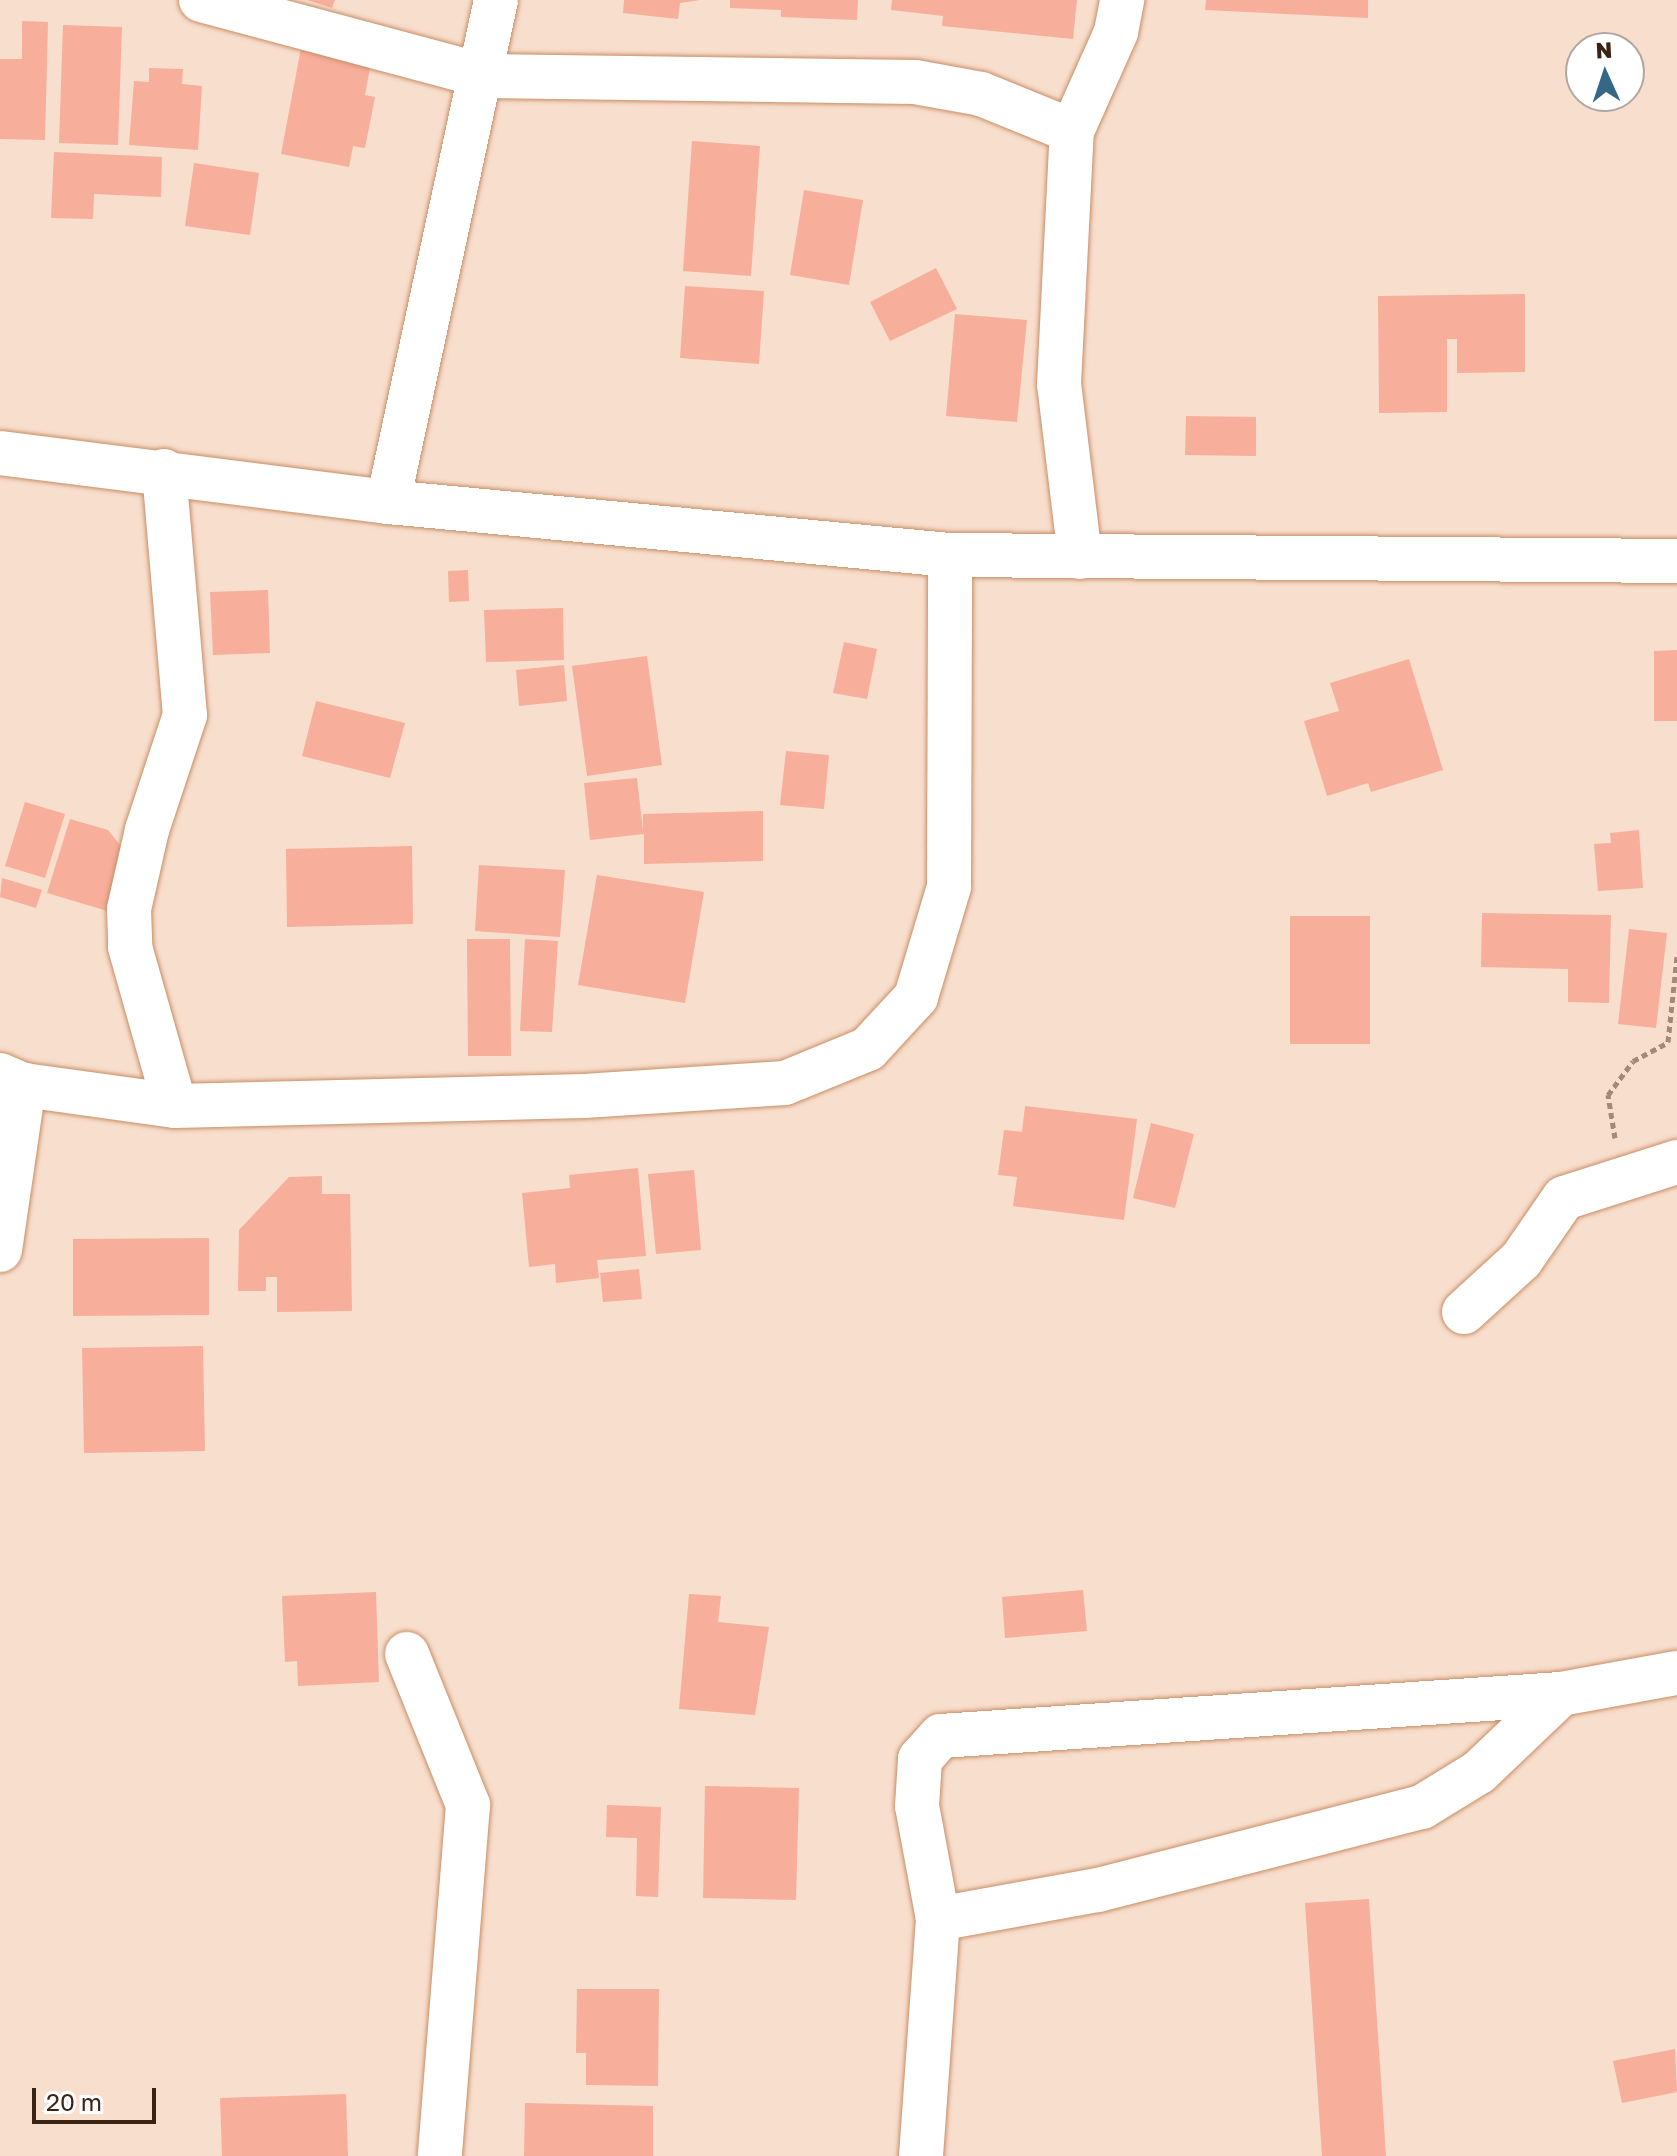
<!DOCTYPE html>
<html>
<head>
<meta charset="utf-8">
<style>
  body { margin:0 }
  #map { position:relative; width:1677px; height:2156px; overflow:hidden; background:#f8decd; font-family:"Golos Text",sans-serif }
  div>[style] { position:absolute }
  .building>* { inset:0; background:#f7ae9b }
  .path>* { height:5px; margin-top:-2.5px; transform-origin:0; background:repeating-linear-gradient(90deg,#a28978 0 6px,transparent 0 10px) }
  .roads { filter:drop-shadow(0 0 2px #c88e65) drop-shadow(0 0 2px #c88e65) }
  .minor>* { height:44px; margin:-22px; padding:0 22px; transform-origin:22px; border-radius:22px; background:#fff }
  span { translate:-50% -50%; white-space:nowrap; text-align:center; line-height:1.15; -webkit-text-stroke:8px #fff; paint-order:stroke }
  .north { position:absolute; left:1565px; top:32px; width:80px; height:80px; box-sizing:border-box; background:#fff; border:2px solid #b1a7a1; border-radius:50%; rotate:357deg; font-size:22px; font-weight:700; line-height:32px; text-align:center; color:#3b2313 }
  .north::after { content:''; display:block; margin:auto; width:28px; height:36px; background:#356885; clip-path:polygon(50% 0,100% 100%,50% 72%,0 100%) }
  .scale { position:absolute; left:32px; top:2088px; width:124px; height:36px; box-sizing:border-box; border:4px solid #3b2313; border-top:0; padding-left:10px; font-size:24px; line-height:28px; white-space:nowrap; color:#3b2313; -webkit-text-stroke:6px #fff; paint-order:stroke }
</style>
</head>
<body>
<div id="map">
  <div class="building">
    <div style="clip-path:polygon(307px 0,335px 0,332px 8px)"></div>
    <div style="clip-path:polygon(624px 0,700px 0,680px 3px,678px 19px,623px 13px)"></div>
    <div style="clip-path:polygon(730px 0,858px 0,857px 20px,781px 17px,781px 10px,730px 8px)"></div>
    <div style="clip-path:polygon(892px 0,1077px 0,1073px 39px,942px 26px,943px 16px,891px 10px)"></div>
    <div style="clip-path:polygon(1206px 0,1368px 0,1368px 18px,1205px 10px)"></div>
    <div style="clip-path:polygon(22px 21px,48px 22px,45px 140px,0 139px,0 59px,22px 59px)"></div>
    <div style="clip-path:polygon(63px 25px,122px 27px,118px 145px,59px 143px)"></div>
    <div style="clip-path:polygon(301px 48px,371px 62px,365px 95px,375px 97px,365px 148px,353px 146px,349px 167px,281px 154px)"></div>
    <div style="clip-path:polygon(149px 68px,183px 69px,182px 84px,202px 86px,198px 150px,129px 145px,134px 81px,149px 82px)"></div>
    <div style="clip-path:polygon(692px 141px,760px 146px,751px 276px,683px 271px)"></div>
    <div style="clip-path:polygon(54px 152px,162px 157px,161px 197px,94px 194px,93px 219px,51px 218px)"></div>
    <div style="clip-path:polygon(194px 163px,259px 173px,250px 235px,185px 226px)"></div>
    <div style="clip-path:polygon(804px 190px,863px 200px,849px 285px,790px 275px)"></div>
    <div style="clip-path:polygon(936px 268px,957px 309px,890px 341px,870px 302px)"></div>
    <div style="clip-path:polygon(685px 286px,764px 291px,759px 364px,680px 358px)"></div>
    <div style="clip-path:polygon(1525px 294px,1525px 372px,1457px 373px,1457px 339px,1447px 339px,1447px 412px,1379px 413px,1378px 296px)"></div>
    <div style="clip-path:polygon(955px 314px,1027px 320px,1017px 422px,946px 416px)"></div>
    <div style="clip-path:polygon(1186px 416px,1256px 417px,1256px 456px,1185px 455px)"></div>
    <div style="clip-path:polygon(468px 570px,469px 601px,449px 602px,448px 571px)"></div>
    <div style="clip-path:polygon(268px 590px,270px 653px,213px 655px,210px 592px)"></div>
    <div style="clip-path:polygon(563px 608px,564px 660px,486px 662px,484px 610px)"></div>
    <div style="clip-path:polygon(844px 642px,877px 649px,867px 699px,833px 693px)"></div>
    <div style="clip-path:polygon(1677px 650px,1677px 721px,1654px 721px,1654px 651px)"></div>
    <div style="clip-path:polygon(647px 656px,662px 765px,587px 776px,572px 666px)"></div>
    <div style="clip-path:polygon(1409px 659px,1443px 770px,1371px 792px,1368px 783px,1327px 796px,1304px 721px,1339px 711px,1330px 683px)"></div>
    <div style="clip-path:polygon(564px 665px,567px 701px,519px 706px,516px 670px)"></div>
    <div style="clip-path:polygon(316px 701px,405px 723px,390px 778px,302px 756px)"></div>
    <div style="clip-path:polygon(786px 751px,829px 755px,824px 809px,780px 805px)"></div>
    <div style="clip-path:polygon(637px 778px,643px 831px,643px 814px,763px 811px,763px 861px,644px 864px,644px 834px,590px 840px,584px 783px)"></div>
    <div style="clip-path:polygon(25px 802px,65px 814px,45px 878px,5px 866px)"></div>
    <div style="clip-path:polygon(70px 819px,108px 830px,124px 850px,111px 912px,47px 893px)"></div>
    <div style="clip-path:polygon(1639px 830px,1643px 888px,1598px 891px,1594px 844px,1611px 843px,1610px 833px)"></div>
    <div style="clip-path:polygon(412px 846px,413px 924px,287px 927px,286px 849px)"></div>
    <div style="clip-path:polygon(479px 865px,565px 870px,560px 937px,475px 931px)"></div>
    <div style="clip-path:polygon(597px 875px,704px 892px,685px 1003px,578px 985px)"></div>
    <div style="clip-path:polygon(2px 878px,42px 890px,36px 908px,0 897px)"></div>
    <div style="clip-path:polygon(1482px 913px,1611px 915px,1609px 1003px,1568px 1002px,1568px 969px,1481px 967px)"></div>
    <div style="clip-path:polygon(1290px 916px,1370px 916px,1370px 1044px,1290px 1044px)"></div>
    <div style="clip-path:polygon(1629px 929px,1667px 933px,1656px 1028px,1618px 1024px)"></div>
    <div style="clip-path:polygon(467px 939px,510px 939px,511px 1056px,468px 1056px)"></div>
    <div style="clip-path:polygon(525px 939px,558px 941px,552px 1032px,520px 1031px)"></div>
    <div style="clip-path:polygon(1025px 1106px,1137px 1119px,1124px 1220px,1013px 1206px,1017px 1177px,998px 1175px,1004px 1130px,1022px 1132px)"></div>
    <div style="clip-path:polygon(1151px 1123px,1194px 1134px,1175px 1208px,1133px 1198px)"></div>
    <div style="clip-path:polygon(638px 1168px,646px 1256px,597px 1260px,599px 1278px,556px 1283px,555px 1264px,529px 1267px,522px 1193px,570px 1188px,569px 1175px)"></div>
    <div style="clip-path:polygon(694px 1170px,701px 1250px,656px 1254px,648px 1174px)"></div>
    <div style="clip-path:polygon(322px 1176px,322px 1194px,350px 1194px,352px 1311px,277px 1312px,277px 1277px,266px 1277px,266px 1291px,238px 1291px,239px 1230px,289px 1177px)"></div>
    <div style="clip-path:polygon(209px 1238px,209px 1315px,73px 1316px,73px 1239px)"></div>
    <div style="clip-path:polygon(639px 1269px,642px 1299px,603px 1302px,600px 1273px)"></div>
    <div style="clip-path:polygon(203px 1346px,205px 1451px,84px 1453px,82px 1348px)"></div>
    <div style="clip-path:polygon(1083px 1590px,1087px 1631px,1005px 1638px,1002px 1597px)"></div>
    <div style="clip-path:polygon(376px 1592px,379px 1682px,298px 1686px,297px 1661px,285px 1662px,282px 1596px)"></div>
    <div style="clip-path:polygon(689px 1594px,721px 1596px,718px 1622px,769px 1627px,755px 1715px,679px 1709px)"></div>
    <div style="clip-path:polygon(705px 1786px,799px 1788px,796px 1900px,703px 1898px)"></div>
    <div style="clip-path:polygon(607px 1805px,661px 1807px,658px 1897px,636px 1896px,637px 1838px,606px 1837px)"></div>
    <div style="clip-path:polygon(1369px 1899px,1386px 2156px,1322px 2156px,1305px 1903px)"></div>
    <div style="clip-path:polygon(577px 1989px,659px 1989px,658px 2086px,586px 2085px,586px 2053px,576px 2053px)"></div>
    <div style="clip-path:polygon(1675px 2049px,1677px 2092px,1622px 2103px,1613px 2061px)"></div>
    <div style="clip-path:polygon(346px 2094px,348px 2156px,222px 2156px,220px 2098px)"></div>
    <div style="clip-path:polygon(525px 2103px,653px 2106px,653px 2156px,524px 2156px)"></div>
  </div>
  <div class="path">
    <div style="left:1615px;top:1138px;width:44px;rotate:-99.2deg"></div>
    <div style="left:1608px;top:1095px;width:42px;rotate:-53.7deg"></div>
    <div style="left:1633px;top:1061px;width:40px;rotate:-28deg"></div>
    <div style="left:1668px;top:1042px;width:86px;rotate:-84deg"></div>
  </div>
  <div class="roads">
    <div class="minor">
      <div style="left:201px;top:0;width:294px;rotate:15deg"></div>
      <div style="left:485px;top:76px;width:430px;rotate:0.8deg"></div>
      <div style="left:915px;top:82px;width:67px;rotate:10.3deg"></div>
      <div style="left:981px;top:94px;width:98px;rotate:22.1deg"></div>
      <div style="left:0;top:453px;width:391px;rotate:7.2deg"></div>
      <div style="left:388px;top:502px;width:564px;rotate:5.39deg"></div>
      <div style="left:950px;top:555px;width:727px;rotate:0.47deg"></div>
      <div style="left:164px;top:471px;width:245px;rotate:85.1deg"></div>
      <div style="left:185px;top:715px;width:121px;rotate:108.3deg"></div>
      <div style="left:147px;top:830px;width:81px;rotate:102.8deg"></div>
      <div style="left:129px;top:909px;width:38px;rotate:88deg"></div>
      <div style="left:130px;top:947px;width:165px;rotate:74.2deg"></div>
      <div style="left:388px;top:502px;width:513px;rotate:-77.86deg"></div>
      <div style="left:1080px;top:557px;width:174px;rotate:-96.9deg"></div>
      <div style="left:1059px;top:384px;width:253px;rotate:-87.1deg"></div>
      <div style="left:1072px;top:131px;width:108px;rotate:-66deg"></div>
      <div style="left:1116px;top:32px;width:33px;rotate:-79deg"></div>
      <div style="left:0;top:1075px;width:26px;rotate:23deg"></div>
      <div style="left:24px;top:1085px;width:152px;rotate:7.9deg"></div>
      <div style="left:175px;top:1106px;width:409px;rotate:-1.4deg"></div>
      <div style="left:584px;top:1096px;width:201px;rotate:-3.7deg"></div>
      <div style="left:785px;top:1083px;width:90px;rotate:-22.3deg"></div>
      <div style="left:868px;top:1049px;width:71px;rotate:-47.3deg"></div>
      <div style="left:916px;top:997px;width:115px;rotate:-73.3deg"></div>
      <div style="left:949px;top:887px;width:332px;rotate:-89.8deg"></div>
      <div style="left:0;top:1250px;width:167px;rotate:-81.7deg"></div>
      <div style="left:1464px;top:1312px;width:77px;rotate:-42.4deg"></div>
      <div style="left:1521px;top:1260px;width:75px;rotate:-55.3deg"></div>
      <div style="left:1564px;top:1198px;width:119px;rotate:-17.7deg"></div>
      <div style="left:407px;top:1654px;width:163px;rotate:68deg"></div>
      <div style="left:468px;top:1805px;width:352px;rotate:94.6deg"></div>
      <div style="left:938px;top:1919px;width:115px;rotate:-100.5deg"></div>
      <div style="left:917px;top:1806px;width:47px;rotate:-86.3deg"></div>
      <div style="left:920px;top:1759px;width:31px;rotate:-48deg"></div>
      <div style="left:941px;top:1736px;width:621px;rotate:-3.88deg"></div>
      <div style="left:921px;top:2156px;width:238px;rotate:-85.9deg"></div>
      <div style="left:938px;top:1919px;width:163px;rotate:-10.3deg"></div>
      <div style="left:1098px;top:1890px;width:334px;rotate:-14.4deg"></div>
      <div style="left:1422px;top:1807px;width:67px;rotate:-31.6deg"></div>
      <div style="left:1479px;top:1772px;width:113px;rotate:-43.6deg"></div>
      <div style="left:1561px;top:1694px;width:118px;rotate:-10.3deg"></div>
    </div>
  </div>
  <div class="north">N</div>
  <div class="scale">20 m</div>
</div>
</body>
</html>
